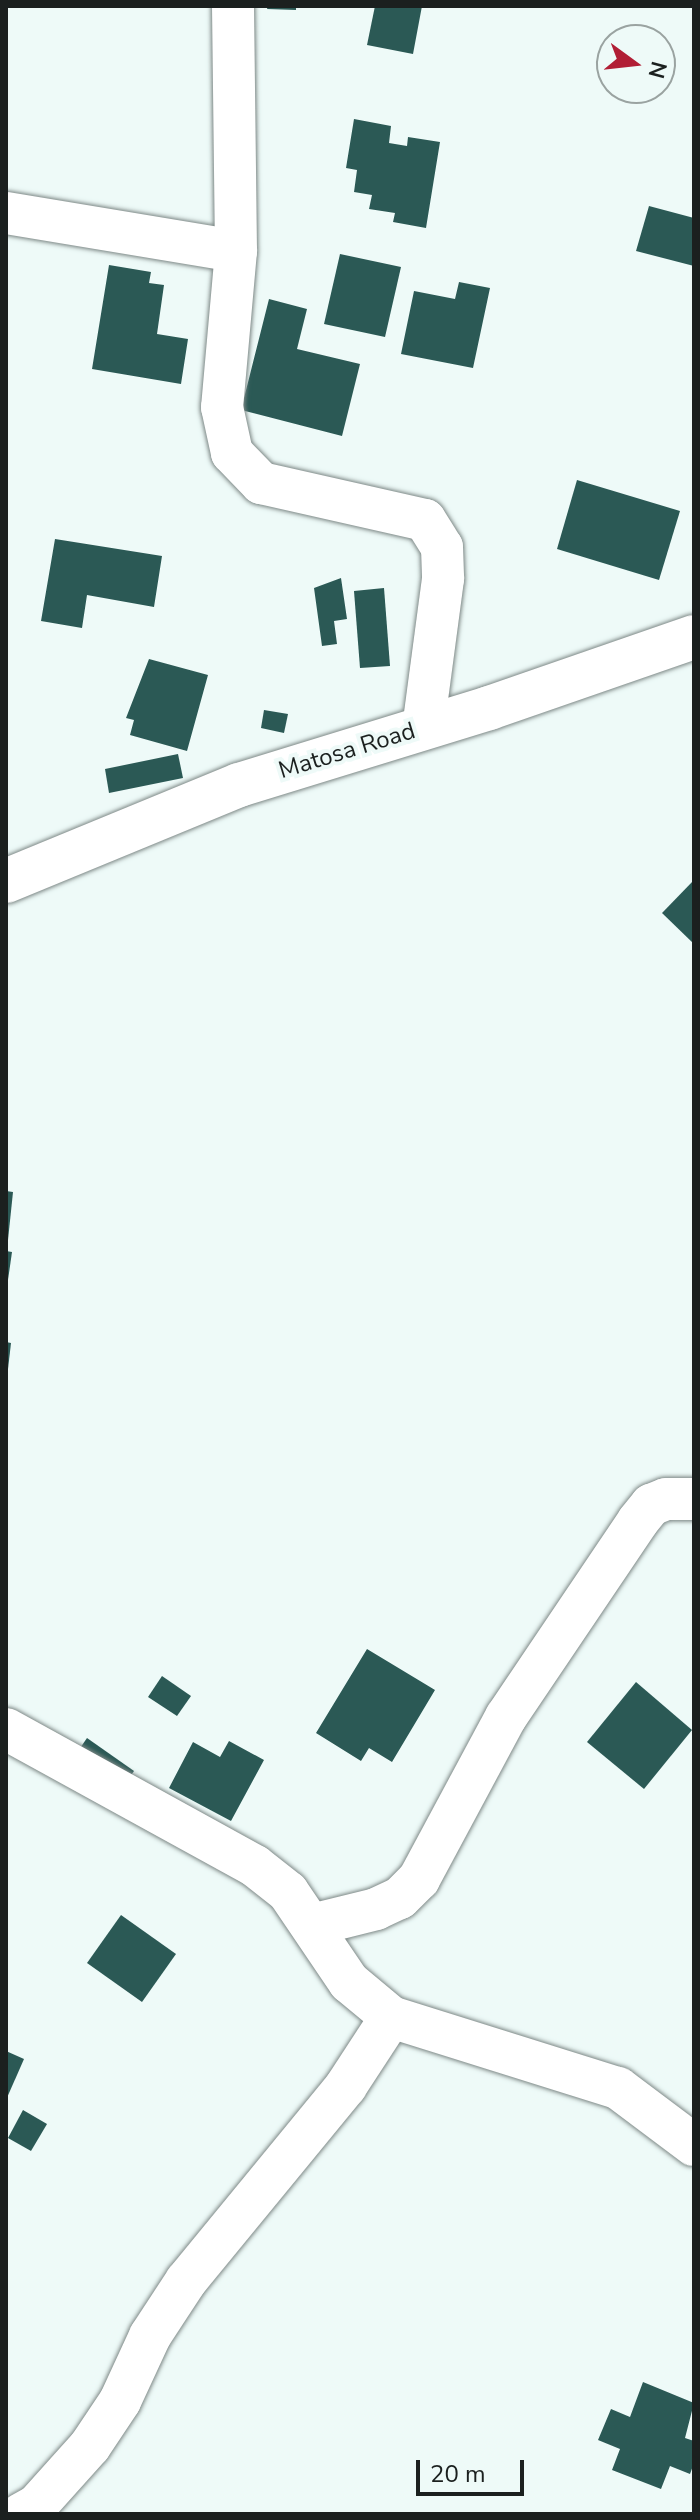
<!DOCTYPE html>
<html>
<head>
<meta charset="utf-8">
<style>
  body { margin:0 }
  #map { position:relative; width:700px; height:2520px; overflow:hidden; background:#eefaf8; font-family:"Nunito Sans",sans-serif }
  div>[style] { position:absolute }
  .building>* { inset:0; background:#2b5955 }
  .roads { filter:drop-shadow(0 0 2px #7e8987) drop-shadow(0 0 2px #7e8987) }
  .minor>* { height:42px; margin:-21px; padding:0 21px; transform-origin:21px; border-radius:21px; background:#fff }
  .tertiary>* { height:44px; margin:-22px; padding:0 22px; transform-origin:22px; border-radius:22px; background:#fff }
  span { translate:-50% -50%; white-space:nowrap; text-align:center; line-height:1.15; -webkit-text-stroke:8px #eefaf8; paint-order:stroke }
  .street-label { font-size:24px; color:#1b201f }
  .frame { position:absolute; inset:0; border:8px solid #1b201f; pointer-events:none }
  .north { position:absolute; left:596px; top:24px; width:80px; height:80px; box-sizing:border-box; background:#eefaf8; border:2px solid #9aa3a1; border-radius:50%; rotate:105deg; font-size:22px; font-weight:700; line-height:32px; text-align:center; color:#1b201f }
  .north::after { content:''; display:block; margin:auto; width:28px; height:36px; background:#b11e35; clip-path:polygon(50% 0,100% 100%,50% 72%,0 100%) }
  .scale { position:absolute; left:416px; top:2460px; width:108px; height:36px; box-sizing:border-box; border:4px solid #1b201f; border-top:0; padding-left:10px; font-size:24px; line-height:28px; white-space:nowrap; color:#1b201f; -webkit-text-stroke:6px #eefaf8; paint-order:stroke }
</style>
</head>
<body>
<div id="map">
  <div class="building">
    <div style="clip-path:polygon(268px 6px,296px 6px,296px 10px,267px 9px)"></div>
    <div style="clip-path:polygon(375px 6px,422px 6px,413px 54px,367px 45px)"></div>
    <div style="clip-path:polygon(354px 119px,391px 126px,389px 143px,407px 146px,408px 137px,440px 142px,426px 228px,393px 222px,395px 213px,369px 209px,372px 195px,354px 192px,357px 170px,346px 168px)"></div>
    <div style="clip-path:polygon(649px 206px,694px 218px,694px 266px,636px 251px)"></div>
    <div style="clip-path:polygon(340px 254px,401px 267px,385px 337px,324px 324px)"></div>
    <div style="clip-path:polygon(109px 265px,151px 272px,149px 283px,164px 285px,157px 334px,188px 339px,181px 384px,92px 369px)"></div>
    <div style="clip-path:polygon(459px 282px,490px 288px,473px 368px,401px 354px,414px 291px,455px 299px)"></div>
    <div style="clip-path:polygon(269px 299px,307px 309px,297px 349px,360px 364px,342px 436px,241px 410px)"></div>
    <div style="clip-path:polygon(577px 480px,680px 511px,659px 580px,557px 549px)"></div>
    <div style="clip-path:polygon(55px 539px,162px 556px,154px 607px,87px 595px,82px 628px,41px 621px)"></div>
    <div style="clip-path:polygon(341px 578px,347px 619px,334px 621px,337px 644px,322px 646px,314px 588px)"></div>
    <div style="clip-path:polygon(384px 588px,390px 666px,360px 668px,354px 591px)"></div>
    <div style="clip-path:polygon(149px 659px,208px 675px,187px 751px,130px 735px,134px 720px,126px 718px)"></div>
    <div style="clip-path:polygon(264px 710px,288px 714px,284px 733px,261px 728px)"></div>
    <div style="clip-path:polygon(178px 754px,183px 778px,109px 793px,105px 769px)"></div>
    <div style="clip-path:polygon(694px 880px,694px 944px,662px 913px)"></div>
    <div style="clip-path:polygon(6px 1191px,13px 1192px,8px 1240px,6px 1240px)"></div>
    <div style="clip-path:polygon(6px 1251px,12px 1252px,8px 1280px,6px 1280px)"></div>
    <div style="clip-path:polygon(6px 1342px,11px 1343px,8px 1369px,6px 1369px)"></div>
    <div style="clip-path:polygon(367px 1649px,435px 1690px,392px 1762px,369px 1748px,361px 1761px,316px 1733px)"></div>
    <div style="clip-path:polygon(162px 1676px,191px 1696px,177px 1716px,148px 1697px)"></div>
    <div style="clip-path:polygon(636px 1682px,692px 1730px,644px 1789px,587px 1742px)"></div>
    <div style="clip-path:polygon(87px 1738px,134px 1771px,121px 1790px,74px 1757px)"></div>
    <div style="clip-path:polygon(229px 1741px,264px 1760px,231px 1821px,169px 1788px,193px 1742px,220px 1757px)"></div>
    <div style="clip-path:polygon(121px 1915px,176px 1954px,142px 2002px,87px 1963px)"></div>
    <div style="clip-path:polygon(6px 2051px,24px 2059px,6px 2100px)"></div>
    <div style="clip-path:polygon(23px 2110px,47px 2124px,31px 2151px,8px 2138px)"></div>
    <div style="clip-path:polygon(643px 2382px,694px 2403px,685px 2438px,694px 2441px,694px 2463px,690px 2474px,670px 2466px,661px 2489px,612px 2470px,620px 2449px,598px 2440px,611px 2409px,630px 2417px)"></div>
  </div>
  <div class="roads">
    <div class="minor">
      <div style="left:233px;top:6px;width:245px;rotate:89.3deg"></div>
      <div style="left:236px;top:251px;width:157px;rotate:95.1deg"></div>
      <div style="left:222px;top:407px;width:47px;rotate:77.7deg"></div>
      <div style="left:232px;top:453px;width:42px;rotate:46deg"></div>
      <div style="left:261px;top:483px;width:168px;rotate:12.7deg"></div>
      <div style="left:425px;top:520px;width:32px;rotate:58deg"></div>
      <div style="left:442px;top:547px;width:32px;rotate:88deg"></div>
      <div style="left:443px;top:579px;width:150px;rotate:97.6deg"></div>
      <div style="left:6px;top:213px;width:233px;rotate:9.4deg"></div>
      <div style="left:6px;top:1729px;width:284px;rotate:28.8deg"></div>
      <div style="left:255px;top:1866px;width:42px;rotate:38.2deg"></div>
      <div style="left:288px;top:1892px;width:109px;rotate:55.9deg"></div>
      <div style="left:349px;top:1982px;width:55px;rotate:39.8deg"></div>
      <div style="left:391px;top:2017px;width:238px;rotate:17.4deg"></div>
      <div style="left:618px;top:2088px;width:95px;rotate:36.9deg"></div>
      <div style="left:312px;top:1925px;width:66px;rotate:-14deg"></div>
      <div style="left:376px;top:1909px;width:26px;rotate:-25deg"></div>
      <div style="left:400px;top:1898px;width:27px;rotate:-45deg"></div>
      <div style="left:419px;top:1879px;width:184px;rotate:-61.8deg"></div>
      <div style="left:506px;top:1717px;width:236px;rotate:-56deg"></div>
      <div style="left:638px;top:1521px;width:21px;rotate:-51deg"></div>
      <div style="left:651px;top:1505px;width:16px;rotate:-22deg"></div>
      <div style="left:666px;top:1499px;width:28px"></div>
      <div style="left:21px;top:2514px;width:18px;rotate:-29deg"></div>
      <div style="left:37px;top:2505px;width:79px;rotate:-48.1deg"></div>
      <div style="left:90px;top:2446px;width:54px;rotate:-56.3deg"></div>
      <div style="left:120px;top:2401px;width:72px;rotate:-65.2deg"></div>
      <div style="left:150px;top:2336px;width:66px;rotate:-56.8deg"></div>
      <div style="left:186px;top:2281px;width:252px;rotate:-50.6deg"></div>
      <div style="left:346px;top:2086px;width:82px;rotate:-56.9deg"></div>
    </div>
    <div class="tertiary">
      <div style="left:6px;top:881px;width:252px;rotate:-22.4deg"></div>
      <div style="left:239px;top:785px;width:262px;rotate:-17.1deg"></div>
      <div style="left:489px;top:708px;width:217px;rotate:-19.1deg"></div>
    </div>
  </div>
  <div class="street-label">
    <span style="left:347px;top:751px;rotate:-17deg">Matosa Road</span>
  </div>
  <div class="frame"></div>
  <div class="north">N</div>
  <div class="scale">20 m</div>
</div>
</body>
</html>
